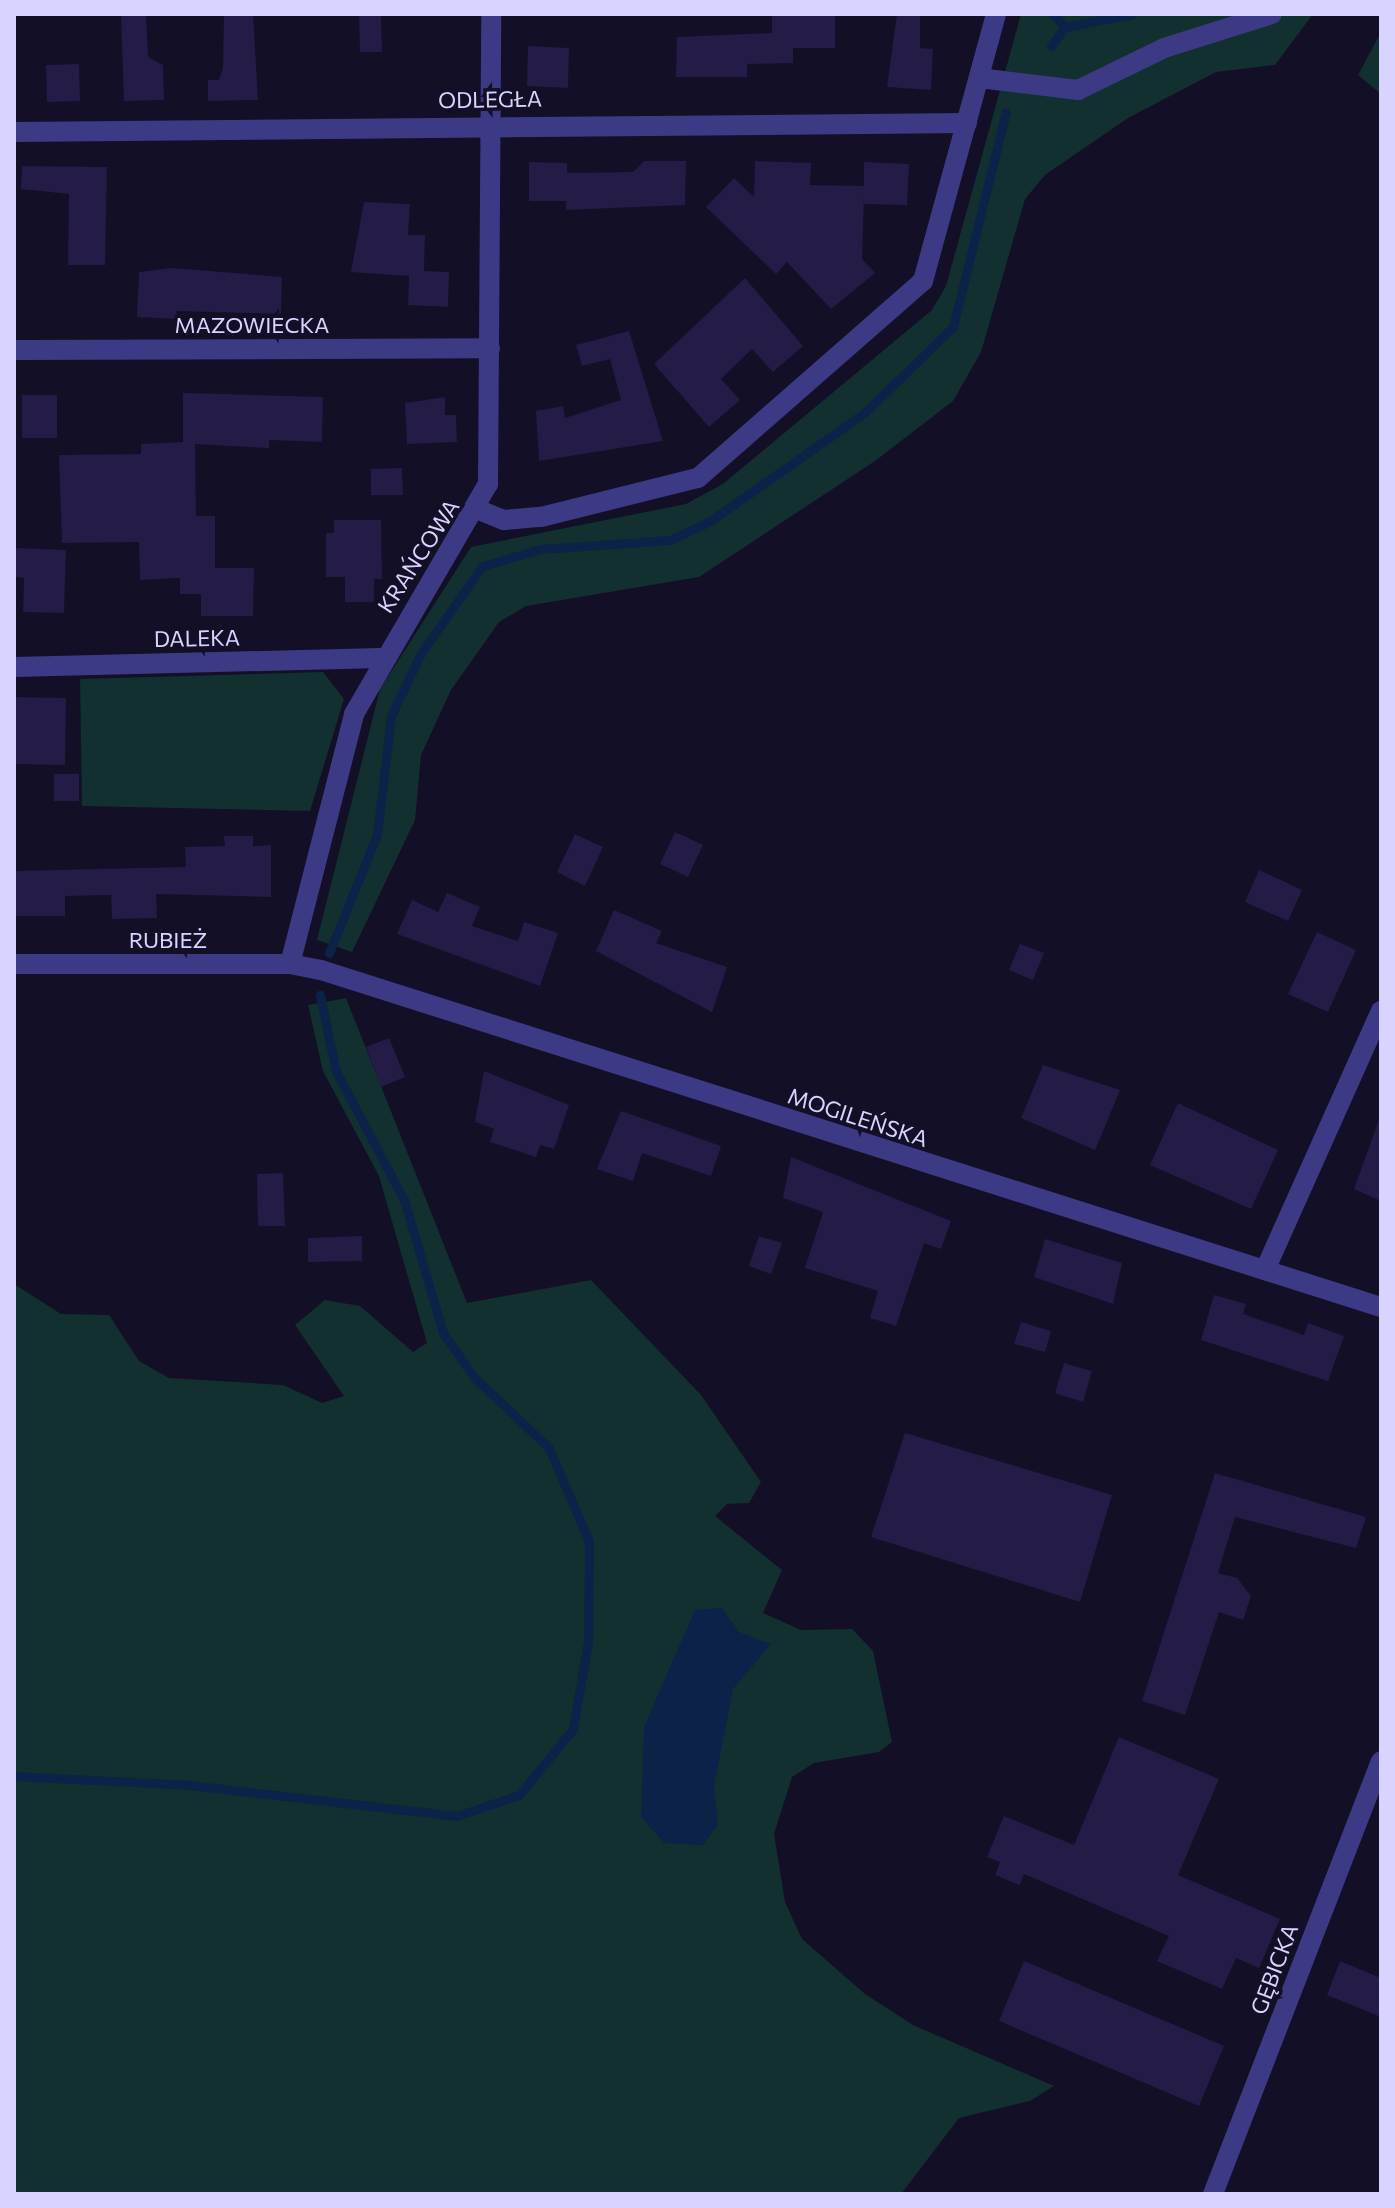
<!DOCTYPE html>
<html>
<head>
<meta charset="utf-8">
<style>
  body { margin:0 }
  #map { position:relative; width:1395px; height:2208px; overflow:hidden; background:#130f26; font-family:Commissioner,sans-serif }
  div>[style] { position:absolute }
  .green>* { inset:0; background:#12302f }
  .water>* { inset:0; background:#0c2248 }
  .stream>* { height:9px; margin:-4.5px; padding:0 4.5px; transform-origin:4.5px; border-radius:4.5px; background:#0c2248 }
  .building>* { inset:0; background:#241b47 }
  .minor>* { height:20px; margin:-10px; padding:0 10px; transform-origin:10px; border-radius:10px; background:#3d3a85 }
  span { translate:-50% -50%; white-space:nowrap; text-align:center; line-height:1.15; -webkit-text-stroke:7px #130f26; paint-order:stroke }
  .street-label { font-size:22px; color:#d9d4ff }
  .frame { position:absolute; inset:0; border:16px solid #d9d4ff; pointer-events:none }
</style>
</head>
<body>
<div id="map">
  <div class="green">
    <div style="clip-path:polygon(1021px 14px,1313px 14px,1275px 65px,1216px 72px,1128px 118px,1045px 175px,1025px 199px,981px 352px,953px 401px,875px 461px,699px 577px,526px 606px,499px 622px,451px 690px,421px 755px,415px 820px,352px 952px,317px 940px,380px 689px,471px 547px,686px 504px,723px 484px,932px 310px,946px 286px)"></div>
    <div style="clip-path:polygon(1381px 32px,1381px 94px,1358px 75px)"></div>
    <div style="clip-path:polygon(323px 672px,344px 699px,310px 811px,82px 806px,80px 679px)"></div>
    <div style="clip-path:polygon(346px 998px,467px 1303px,591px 1280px,701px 1395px,761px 1482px,749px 1503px,727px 1504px,715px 1516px,782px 1570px,763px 1613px,801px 1630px,852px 1629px,873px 1651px,892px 1742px,879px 1752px,814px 1763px,792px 1777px,774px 1834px,785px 1902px,802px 1939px,865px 1994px,913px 2025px,1054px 2086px,1030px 2101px,959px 2118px,901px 2194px,14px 2194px,14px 1284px,61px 1314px,109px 1315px,139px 1361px,169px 1378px,283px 1385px,322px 1403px,344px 1396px,295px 1325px,325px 1300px,360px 1306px,413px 1352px,427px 1343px,379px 1176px,323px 1071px,308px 1005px)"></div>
  </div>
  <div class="water">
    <div style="clip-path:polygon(722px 1608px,739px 1632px,771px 1644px,733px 1689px,714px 1786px,718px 1824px,703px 1845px,664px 1843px,641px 1817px,644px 1727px,695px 1610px)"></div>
  </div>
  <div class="stream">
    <div style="left:1053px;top:14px;width:18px;rotate:47deg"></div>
    <div style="left:1051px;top:46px;width:24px;rotate:-54deg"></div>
    <div style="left:1065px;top:27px;width:69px;rotate:-10.8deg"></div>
    <div style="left:329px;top:953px;width:127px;rotate:-67.9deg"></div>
    <div style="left:377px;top:835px;width:120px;rotate:-83.3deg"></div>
    <div style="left:391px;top:716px;width:68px;rotate:-64.6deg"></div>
    <div style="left:420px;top:655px;width:108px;rotate:-55.1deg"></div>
    <div style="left:482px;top:566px;width:61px;rotate:-16.1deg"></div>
    <div style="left:541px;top:549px;width:129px;rotate:-4deg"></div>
    <div style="left:670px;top:540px;width:44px;rotate:-25.4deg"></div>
    <div style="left:710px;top:521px;width:188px;rotate:-35deg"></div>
    <div style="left:864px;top:413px;width:124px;rotate:-44deg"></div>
    <div style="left:953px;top:327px;width:221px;rotate:-76.2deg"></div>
    <div style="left:14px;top:1776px;width:175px;rotate:2.9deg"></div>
    <div style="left:189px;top:1785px;width:270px;rotate:6.6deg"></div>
    <div style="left:457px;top:1816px;width:65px;rotate:-18.7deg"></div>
    <div style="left:519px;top:1795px;width:85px;rotate:-50.7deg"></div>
    <div style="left:573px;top:1729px;width:89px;rotate:-80.3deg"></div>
    <div style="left:588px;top:1641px;width:100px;rotate:-89.4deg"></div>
    <div style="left:589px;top:1541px;width:101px;rotate:-113.3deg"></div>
    <div style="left:549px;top:1448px;width:103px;rotate:-136.6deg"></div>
    <div style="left:474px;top:1377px;width:54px;rotate:-125.2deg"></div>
    <div style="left:443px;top:1333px;width:139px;rotate:-106.3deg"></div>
    <div style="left:404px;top:1200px;width:146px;rotate:-117.8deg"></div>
    <div style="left:336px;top:1071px;width:78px;rotate:-101.9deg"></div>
  </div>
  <div class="building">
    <div style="clip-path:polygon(121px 14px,146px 14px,148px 57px,163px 65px,164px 100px,124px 101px)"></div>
    <div style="clip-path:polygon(224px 14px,253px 14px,258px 100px,208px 101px,208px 80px,219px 80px,223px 68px)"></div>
    <div style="clip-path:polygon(359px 14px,381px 14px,382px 52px,360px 52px)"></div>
    <div style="clip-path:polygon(772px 14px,835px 14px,835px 48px,793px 48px,793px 63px,747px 64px,747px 77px,676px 77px,677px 37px,772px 33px)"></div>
    <div style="clip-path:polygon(897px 14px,920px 14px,920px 48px,933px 49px,931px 90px,887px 87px)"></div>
    <div style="clip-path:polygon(528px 46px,569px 48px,568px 88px,527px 86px)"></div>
    <div style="clip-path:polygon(79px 64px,80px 101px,47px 102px,46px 65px)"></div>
    <div style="clip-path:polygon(644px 161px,686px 161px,685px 205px,566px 210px,566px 201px,529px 201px,529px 162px,567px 163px,567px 173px,633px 172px)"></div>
    <div style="clip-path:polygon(755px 161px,811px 163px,810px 185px,864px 186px,864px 162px,909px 164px,907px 205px,864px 204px,864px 195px,862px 259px,875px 273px,831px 309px,787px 262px,776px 274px,706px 207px,734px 178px,754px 197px)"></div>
    <div style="clip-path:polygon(22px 166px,107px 167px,105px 265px,68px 265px,69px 194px,21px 189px)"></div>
    <div style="clip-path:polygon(364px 202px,410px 204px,408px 235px,425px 235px,424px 271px,449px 272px,448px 307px,408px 305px,409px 276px,351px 272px)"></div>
    <div style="clip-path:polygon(172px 268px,282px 277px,281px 314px,177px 311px,176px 319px,137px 317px,139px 272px)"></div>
    <div style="clip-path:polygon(745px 278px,803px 346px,773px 372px,752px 349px,721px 379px,740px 400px,709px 427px,654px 364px)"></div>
    <div style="clip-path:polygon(629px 331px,663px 441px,539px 461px,536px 411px,563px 406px,565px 418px,621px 400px,610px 359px,582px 366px,576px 345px)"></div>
    <div style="clip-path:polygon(183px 393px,323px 397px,322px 442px,269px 440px,269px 448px,195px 444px,196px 516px,215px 516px,215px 568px,254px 568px,253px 616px,201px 616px,201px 594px,180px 594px,180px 578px,140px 580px,139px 542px,62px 543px,59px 455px,141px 454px,141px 444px,183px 442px)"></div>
    <div style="clip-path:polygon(22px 395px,57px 395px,57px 438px,22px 438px)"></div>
    <div style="clip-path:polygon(445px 397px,445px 415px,456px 415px,457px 442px,407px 444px,405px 403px)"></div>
    <div style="clip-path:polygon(402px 468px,403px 495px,371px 495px,371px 469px)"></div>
    <div style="clip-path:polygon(334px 520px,381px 520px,382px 579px,374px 579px,374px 602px,345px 602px,345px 577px,326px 577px,326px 533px,334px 533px)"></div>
    <div style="clip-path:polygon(14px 548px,66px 550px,64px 613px,23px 612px,24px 578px,14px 577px)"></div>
    <div style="clip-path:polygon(14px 697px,66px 698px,65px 765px,14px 764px)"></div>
    <div style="clip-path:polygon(54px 774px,79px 774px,79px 801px,54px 801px)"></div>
    <div style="clip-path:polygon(675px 832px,703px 845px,688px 877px,660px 864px)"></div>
    <div style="clip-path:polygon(575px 834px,603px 847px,585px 886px,557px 872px)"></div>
    <div style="clip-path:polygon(224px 836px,253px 836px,253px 846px,271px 845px,271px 897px,156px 894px,157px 918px,112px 919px,111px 895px,65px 896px,65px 916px,14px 916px,14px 871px,186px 867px,185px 847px,225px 846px)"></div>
    <div style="clip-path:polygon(1259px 870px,1302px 890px,1288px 921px,1245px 902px)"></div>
    <div style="clip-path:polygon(447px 893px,480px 907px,472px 926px,518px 941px,524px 922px,558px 933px,540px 986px,397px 934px,412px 900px,438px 912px)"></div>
    <div style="clip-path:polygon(614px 910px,662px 931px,656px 943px,727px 967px,712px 1012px,596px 951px)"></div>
    <div style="clip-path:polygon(1317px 932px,1356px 950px,1328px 1012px,1288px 994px)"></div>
    <div style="clip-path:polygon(1020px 944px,1044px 953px,1033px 980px,1009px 970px)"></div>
    <div style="clip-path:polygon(389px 1038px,405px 1077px,381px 1087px,366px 1047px)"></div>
    <div style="clip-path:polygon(1043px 1065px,1120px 1090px,1095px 1150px,1021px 1118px)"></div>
    <div style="clip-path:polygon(484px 1071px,569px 1105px,554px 1149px,540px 1145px,536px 1157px,490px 1142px,494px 1129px,475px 1122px)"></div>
    <div style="clip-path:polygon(1178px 1103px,1278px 1150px,1251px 1209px,1150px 1165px)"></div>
    <div style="clip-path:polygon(621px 1111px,721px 1146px,711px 1176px,642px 1153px,633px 1181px,597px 1169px)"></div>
    <div style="clip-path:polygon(1381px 1114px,1381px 1201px,1354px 1189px)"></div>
    <div style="clip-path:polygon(791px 1157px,951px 1221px,941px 1249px,924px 1243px,896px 1326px,870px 1318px,878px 1291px,805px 1268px,823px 1212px,783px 1198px)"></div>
    <div style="clip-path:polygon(283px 1173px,285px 1226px,258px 1226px,257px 1174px)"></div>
    <div style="clip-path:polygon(362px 1236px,362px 1261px,308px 1262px,308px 1238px)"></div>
    <div style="clip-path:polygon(759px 1236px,782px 1243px,771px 1274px,749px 1266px)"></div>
    <div style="clip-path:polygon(1045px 1239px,1122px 1263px,1113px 1304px,1034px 1277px)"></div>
    <div style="clip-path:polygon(1214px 1295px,1246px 1304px,1243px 1314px,1304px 1335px,1308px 1323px,1344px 1336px,1328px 1381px,1201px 1340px)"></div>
    <div style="clip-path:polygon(1021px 1322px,1051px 1331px,1045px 1352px,1014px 1344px)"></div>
    <div style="clip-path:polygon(1064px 1363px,1092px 1371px,1083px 1402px,1055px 1393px)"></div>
    <div style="clip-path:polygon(905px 1433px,1112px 1495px,1080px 1602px,871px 1537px)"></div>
    <div style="clip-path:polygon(1215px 1473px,1366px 1517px,1356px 1548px,1235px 1517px,1218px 1573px,1237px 1578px,1251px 1596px,1243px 1620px,1219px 1612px,1185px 1715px,1142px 1701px)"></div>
    <div style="clip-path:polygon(1119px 1737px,1219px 1779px,1178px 1875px,1280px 1919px,1259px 1968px,1236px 1958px,1222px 1989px,1157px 1961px,1169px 1936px,1024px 1874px,1020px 1885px,995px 1875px,1000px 1862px,987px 1857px,1004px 1816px,1074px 1845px)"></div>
    <div style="clip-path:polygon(1024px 1961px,1224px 2046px,1199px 2106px,999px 2021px)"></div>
    <div style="clip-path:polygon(1340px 1961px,1381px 1978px,1381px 2017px,1327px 1995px)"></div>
  </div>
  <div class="minor">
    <div style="left:979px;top:78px;width:100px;rotate:6.9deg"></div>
    <div style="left:1078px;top:90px;width:96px;rotate:-26deg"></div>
    <div style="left:1164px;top:48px;width:113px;rotate:-17.5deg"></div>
    <div style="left:14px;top:132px;width:953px;rotate:-0.54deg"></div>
    <div style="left:14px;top:350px;width:476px;rotate:-0.2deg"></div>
    <div style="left:479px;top:510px;width:27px;rotate:22deg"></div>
    <div style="left:504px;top:520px;width:37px;rotate:-5deg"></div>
    <div style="left:541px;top:517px;width:162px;rotate:-14deg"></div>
    <div style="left:698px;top:478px;width:299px;rotate:-41.2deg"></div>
    <div style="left:923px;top:281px;width:277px;rotate:-74.7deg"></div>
    <div style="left:14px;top:667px;width:366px;rotate:-1.4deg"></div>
    <div style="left:14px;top:964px;width:276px"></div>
    <div style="left:290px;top:964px;width:32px;rotate:11deg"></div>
    <div style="left:321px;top:970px;width:1112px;rotate:17.64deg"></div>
    <div style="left:290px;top:964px;width:258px;rotate:-75.6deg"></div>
    <div style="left:354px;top:714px;width:266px;rotate:-59.8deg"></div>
    <div style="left:488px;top:484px;width:470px;rotate:-89.6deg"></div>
    <div style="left:1265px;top:1270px;width:284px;rotate:-65.9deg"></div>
    <div style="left:1213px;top:2194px;width:464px;rotate:-68.8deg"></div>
  </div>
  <div class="street-label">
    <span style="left:490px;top:99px;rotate:-1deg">ODLEGŁA</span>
    <span style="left:252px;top:325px">MAZOWIECKA</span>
    <span style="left:418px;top:556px;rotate:-57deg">KRAŃCOWA</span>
    <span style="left:197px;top:638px;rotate:-1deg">DALEKA</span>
    <span style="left:168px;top:940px">RUBIEŻ</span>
    <span style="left:858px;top:1117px;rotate:18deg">MOGILEŃSKA</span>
    <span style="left:1274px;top:1969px;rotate:-69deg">GĘBICKA</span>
  </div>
  <div class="frame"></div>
</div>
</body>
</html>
